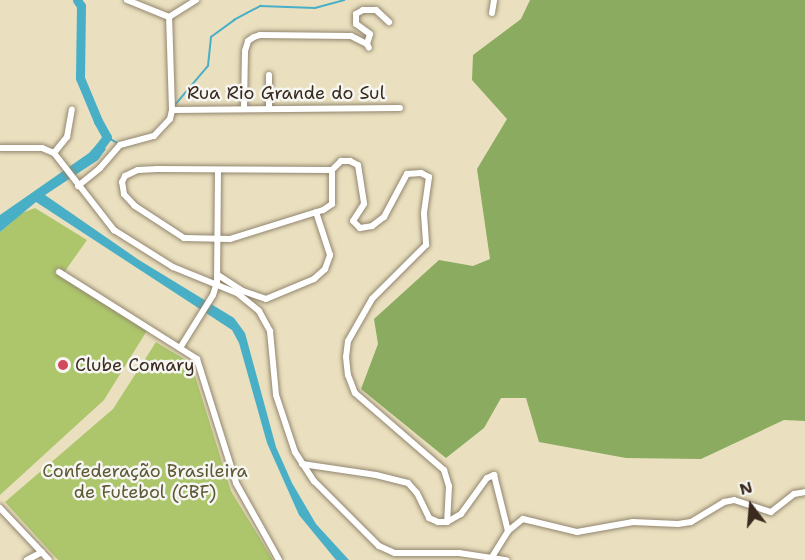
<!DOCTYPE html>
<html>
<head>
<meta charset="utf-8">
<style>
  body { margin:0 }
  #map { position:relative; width:805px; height:560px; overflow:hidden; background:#eae0bf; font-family:"Shantell Sans",sans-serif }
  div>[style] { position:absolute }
  .green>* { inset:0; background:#adc66c }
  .forest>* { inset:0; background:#8aab60 }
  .water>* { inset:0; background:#48afc7 }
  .stream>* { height:1.5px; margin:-0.75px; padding:0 0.75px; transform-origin:0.75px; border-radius:0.75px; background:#48afc7 }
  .river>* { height:9px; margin:-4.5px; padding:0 4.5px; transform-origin:4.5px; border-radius:4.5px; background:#48afc7 }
  .roads { filter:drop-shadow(0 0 2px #92856e) drop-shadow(0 0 2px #92856e) }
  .minor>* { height:6px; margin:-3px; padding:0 3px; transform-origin:3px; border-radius:3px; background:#fff }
  .dots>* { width:16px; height:16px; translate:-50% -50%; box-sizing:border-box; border:3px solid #f6f6f2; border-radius:50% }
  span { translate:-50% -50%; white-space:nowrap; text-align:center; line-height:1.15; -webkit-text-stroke:5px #f6f6f2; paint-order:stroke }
  .street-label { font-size:18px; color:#3b2a1e }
  .poi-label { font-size:18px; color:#3b2a1e }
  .left { translate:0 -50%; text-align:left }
  .park-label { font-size:18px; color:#5d5935 }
  .north { position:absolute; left:721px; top:476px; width:60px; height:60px; -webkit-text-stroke:4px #f6f6f2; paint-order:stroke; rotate:344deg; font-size:16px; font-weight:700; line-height:24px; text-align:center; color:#3b2a1e }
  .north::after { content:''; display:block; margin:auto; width:21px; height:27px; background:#3b2a1e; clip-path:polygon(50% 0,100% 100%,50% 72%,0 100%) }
</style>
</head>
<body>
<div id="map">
  <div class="green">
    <div style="clip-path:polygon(35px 208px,87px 240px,63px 274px,148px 329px,104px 400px,0 495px,0 232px,22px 213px)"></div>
    <div style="clip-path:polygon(156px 342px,191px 363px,231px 491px,273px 560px,58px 560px,5px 502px,113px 409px)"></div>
  </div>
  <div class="forest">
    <div style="clip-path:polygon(530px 0,805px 0,805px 421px,784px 420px,701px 459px,626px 458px,539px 442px,526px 398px,501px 398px,484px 428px,446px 458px,361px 389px,378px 344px,374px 319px,439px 260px,473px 266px,490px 259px,477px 169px,507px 119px,472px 80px,473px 55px,521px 19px)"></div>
  </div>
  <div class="water">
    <div style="clip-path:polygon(98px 143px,106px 149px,98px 160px,45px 195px,139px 260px,234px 318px,245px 333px,276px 447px,292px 483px,316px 524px,349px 560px,336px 560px,299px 515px,267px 443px,239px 343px,232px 330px,36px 202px,0 232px,0 215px,89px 153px)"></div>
  </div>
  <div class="stream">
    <div style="left:175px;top:105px;width:51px;rotate:-49.8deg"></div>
    <div style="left:208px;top:66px;width:29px;rotate:-84deg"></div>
    <div style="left:211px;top:37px;width:29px;rotate:-36deg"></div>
    <div style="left:234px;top:20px;width:30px;rotate:-28deg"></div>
    <div style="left:260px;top:6px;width:55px;rotate:2.1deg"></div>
    <div style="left:315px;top:8px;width:30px;rotate:-15deg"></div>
    <div style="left:107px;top:137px;width:14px;rotate:30deg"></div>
  </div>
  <div class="river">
    <div style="left:77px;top:0;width:7px;rotate:56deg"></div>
    <div style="left:81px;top:6px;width:72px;rotate:90.8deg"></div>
    <div style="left:80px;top:78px;width:47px;rotate:67.3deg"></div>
    <div style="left:98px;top:121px;width:18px;rotate:61deg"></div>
    <div style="left:107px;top:137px;width:20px;rotate:127deg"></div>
  </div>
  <div class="roads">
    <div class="minor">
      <div style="left:127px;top:0;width:45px;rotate:22deg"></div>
      <div style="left:169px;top:17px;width:32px;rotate:-32deg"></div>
      <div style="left:492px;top:13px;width:13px;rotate:-81deg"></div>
      <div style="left:367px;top:44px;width:10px;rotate:-73deg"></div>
      <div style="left:370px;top:34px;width:17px;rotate:-144deg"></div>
      <div style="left:356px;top:24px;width:10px;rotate:-90deg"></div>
      <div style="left:356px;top:14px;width:8px;rotate:-30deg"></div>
      <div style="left:363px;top:10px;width:13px"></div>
      <div style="left:376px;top:10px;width:18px;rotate:43deg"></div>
      <div style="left:269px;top:75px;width:33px;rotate:90deg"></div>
      <div style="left:244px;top:108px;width:57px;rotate:-89deg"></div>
      <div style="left:245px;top:51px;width:10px;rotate:-73deg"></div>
      <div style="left:248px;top:41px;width:7px;rotate:-34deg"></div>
      <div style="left:254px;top:37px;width:6px;rotate:-18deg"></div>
      <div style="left:260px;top:35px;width:91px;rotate:0.6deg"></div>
      <div style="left:351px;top:36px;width:18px;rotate:27deg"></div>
      <div style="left:367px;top:44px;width:4px;rotate:63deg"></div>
      <div style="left:172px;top:110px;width:228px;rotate:-0.5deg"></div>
      <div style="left:0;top:148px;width:42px"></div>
      <div style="left:42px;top:148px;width:13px;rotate:23deg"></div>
      <div style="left:54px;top:153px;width:98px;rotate:52.1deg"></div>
      <div style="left:114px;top:230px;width:70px;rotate:32.1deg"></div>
      <div style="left:173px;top:267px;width:69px;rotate:22.1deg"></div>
      <div style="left:237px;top:293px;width:28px;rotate:39deg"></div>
      <div style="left:259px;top:311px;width:23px;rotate:61deg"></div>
      <div style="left:270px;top:331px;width:64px;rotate:84.6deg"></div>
      <div style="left:276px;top:395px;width:60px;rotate:71.6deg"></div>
      <div style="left:295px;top:452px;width:35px;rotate:57deg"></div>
      <div style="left:314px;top:481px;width:92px;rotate:45deg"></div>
      <div style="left:379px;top:546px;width:17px;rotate:24deg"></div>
      <div style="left:395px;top:553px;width:64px"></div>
      <div style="left:459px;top:553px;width:48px;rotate:8.5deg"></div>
      <div style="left:54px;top:153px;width:21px;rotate:-51deg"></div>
      <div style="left:67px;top:137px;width:28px;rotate:-80deg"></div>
      <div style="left:157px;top:169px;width:175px;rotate:0.3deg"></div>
      <div style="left:332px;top:170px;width:34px;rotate:90deg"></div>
      <div style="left:332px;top:204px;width:11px;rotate:146deg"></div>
      <div style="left:323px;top:210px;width:97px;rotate:162.7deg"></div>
      <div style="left:230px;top:239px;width:46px;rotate:-178.8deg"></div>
      <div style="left:184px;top:238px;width:59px;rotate:-146.9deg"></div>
      <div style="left:135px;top:206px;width:16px;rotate:-133deg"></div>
      <div style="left:124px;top:194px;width:12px;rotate:-99deg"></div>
      <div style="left:122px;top:182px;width:7px;rotate:-63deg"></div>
      <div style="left:125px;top:176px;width:14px;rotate:-25deg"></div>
      <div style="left:138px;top:170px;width:19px;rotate:-3deg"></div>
      <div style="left:332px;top:170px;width:13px;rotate:-45deg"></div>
      <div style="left:341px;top:161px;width:9px"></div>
      <div style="left:350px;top:161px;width:9px;rotate:27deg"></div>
      <div style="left:358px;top:165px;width:39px;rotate:81deg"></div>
      <div style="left:364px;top:204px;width:20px;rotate:123deg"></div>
      <div style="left:353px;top:221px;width:10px;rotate:45deg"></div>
      <div style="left:360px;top:228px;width:12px;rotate:-9deg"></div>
      <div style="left:372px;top:226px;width:15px;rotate:-37deg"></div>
      <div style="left:384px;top:217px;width:49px;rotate:-61.9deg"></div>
      <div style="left:407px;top:174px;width:14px;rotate:-4deg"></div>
      <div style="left:421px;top:173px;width:9px;rotate:27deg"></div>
      <div style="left:429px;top:177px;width:37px;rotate:98deg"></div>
      <div style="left:424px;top:214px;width:31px;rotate:86deg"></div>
      <div style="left:426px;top:245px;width:76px;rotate:135deg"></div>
      <div style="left:372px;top:299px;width:48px;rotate:119.7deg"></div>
      <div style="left:348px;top:341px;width:16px;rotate:97deg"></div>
      <div style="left:346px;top:357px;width:18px;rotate:84deg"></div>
      <div style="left:348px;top:375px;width:19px;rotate:69deg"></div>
      <div style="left:355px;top:393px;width:118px;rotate:40.9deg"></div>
      <div style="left:444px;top:470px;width:17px;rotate:73deg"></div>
      <div style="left:449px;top:486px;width:36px;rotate:93deg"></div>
      <div style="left:78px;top:186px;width:28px;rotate:-39deg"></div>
      <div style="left:100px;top:168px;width:30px;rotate:-49deg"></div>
      <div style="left:120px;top:145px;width:35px;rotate:-15deg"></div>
      <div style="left:154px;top:136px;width:23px;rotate:-47deg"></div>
      <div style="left:170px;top:119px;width:9px;rotate:-77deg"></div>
      <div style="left:172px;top:110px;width:93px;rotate:-91.8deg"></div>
      <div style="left:59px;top:272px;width:163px;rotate:32.2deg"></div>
      <div style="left:197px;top:359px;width:130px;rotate:72.5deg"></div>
      <div style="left:236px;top:483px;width:88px;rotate:60.8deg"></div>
      <div style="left:218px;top:275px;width:30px;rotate:33deg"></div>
      <div style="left:243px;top:291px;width:24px;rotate:19deg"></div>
      <div style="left:266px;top:299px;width:52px;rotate:-22.6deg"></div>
      <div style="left:314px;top:279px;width:15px;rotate:-42deg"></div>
      <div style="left:325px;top:269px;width:15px;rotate:-70deg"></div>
      <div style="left:330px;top:255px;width:45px;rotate:-108deg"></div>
      <div style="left:180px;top:348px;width:62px;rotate:-58.1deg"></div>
      <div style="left:213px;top:295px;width:13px;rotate:-72deg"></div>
      <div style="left:217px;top:283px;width:113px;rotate:-89.5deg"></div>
      <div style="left:302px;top:464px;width:75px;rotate:8.5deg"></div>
      <div style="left:376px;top:475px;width:33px;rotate:14deg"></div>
      <div style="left:408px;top:483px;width:13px;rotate:48deg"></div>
      <div style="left:417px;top:493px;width:28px;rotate:64deg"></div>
      <div style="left:429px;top:518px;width:10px;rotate:24deg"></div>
      <div style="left:438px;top:522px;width:9px"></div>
      <div style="left:447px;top:522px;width:16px;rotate:-30deg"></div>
      <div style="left:461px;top:514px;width:44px;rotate:-54.2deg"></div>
      <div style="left:487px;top:478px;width:8px;rotate:-23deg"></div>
      <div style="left:494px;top:475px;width:58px;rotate:76deg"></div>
      <div style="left:0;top:508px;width:71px;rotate:46.7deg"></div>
      <div style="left:492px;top:557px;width:31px;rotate:-58deg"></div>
      <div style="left:508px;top:531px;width:19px;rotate:-39deg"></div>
      <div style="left:523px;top:519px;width:56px;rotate:13.5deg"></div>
      <div style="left:577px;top:532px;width:57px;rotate:-10.1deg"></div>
      <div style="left:633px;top:522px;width:45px;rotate:2.5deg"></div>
      <div style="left:678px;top:524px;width:13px;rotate:-9deg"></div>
      <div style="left:691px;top:522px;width:39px;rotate:-31deg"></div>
      <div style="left:724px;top:502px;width:10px;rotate:-11deg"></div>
      <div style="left:734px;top:500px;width:39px;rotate:18deg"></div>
      <div style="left:771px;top:512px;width:29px;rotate:-38deg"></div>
      <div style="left:794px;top:494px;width:11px;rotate:-10deg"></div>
      <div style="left:27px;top:560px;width:17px;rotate:-28deg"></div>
    </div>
  </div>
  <div class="dots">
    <div style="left:63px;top:365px;background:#d1495b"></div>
  </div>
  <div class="street-label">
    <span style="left:286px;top:93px">Rua Rio Grande do Sul</span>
  </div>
  <div class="poi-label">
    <span class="left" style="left:75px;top:365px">Clube Comary</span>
  </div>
  <div class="park-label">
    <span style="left:145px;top:482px">Confederação Brasileira<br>de Futebol (CBF)</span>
  </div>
  <div class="north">N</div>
</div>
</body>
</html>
